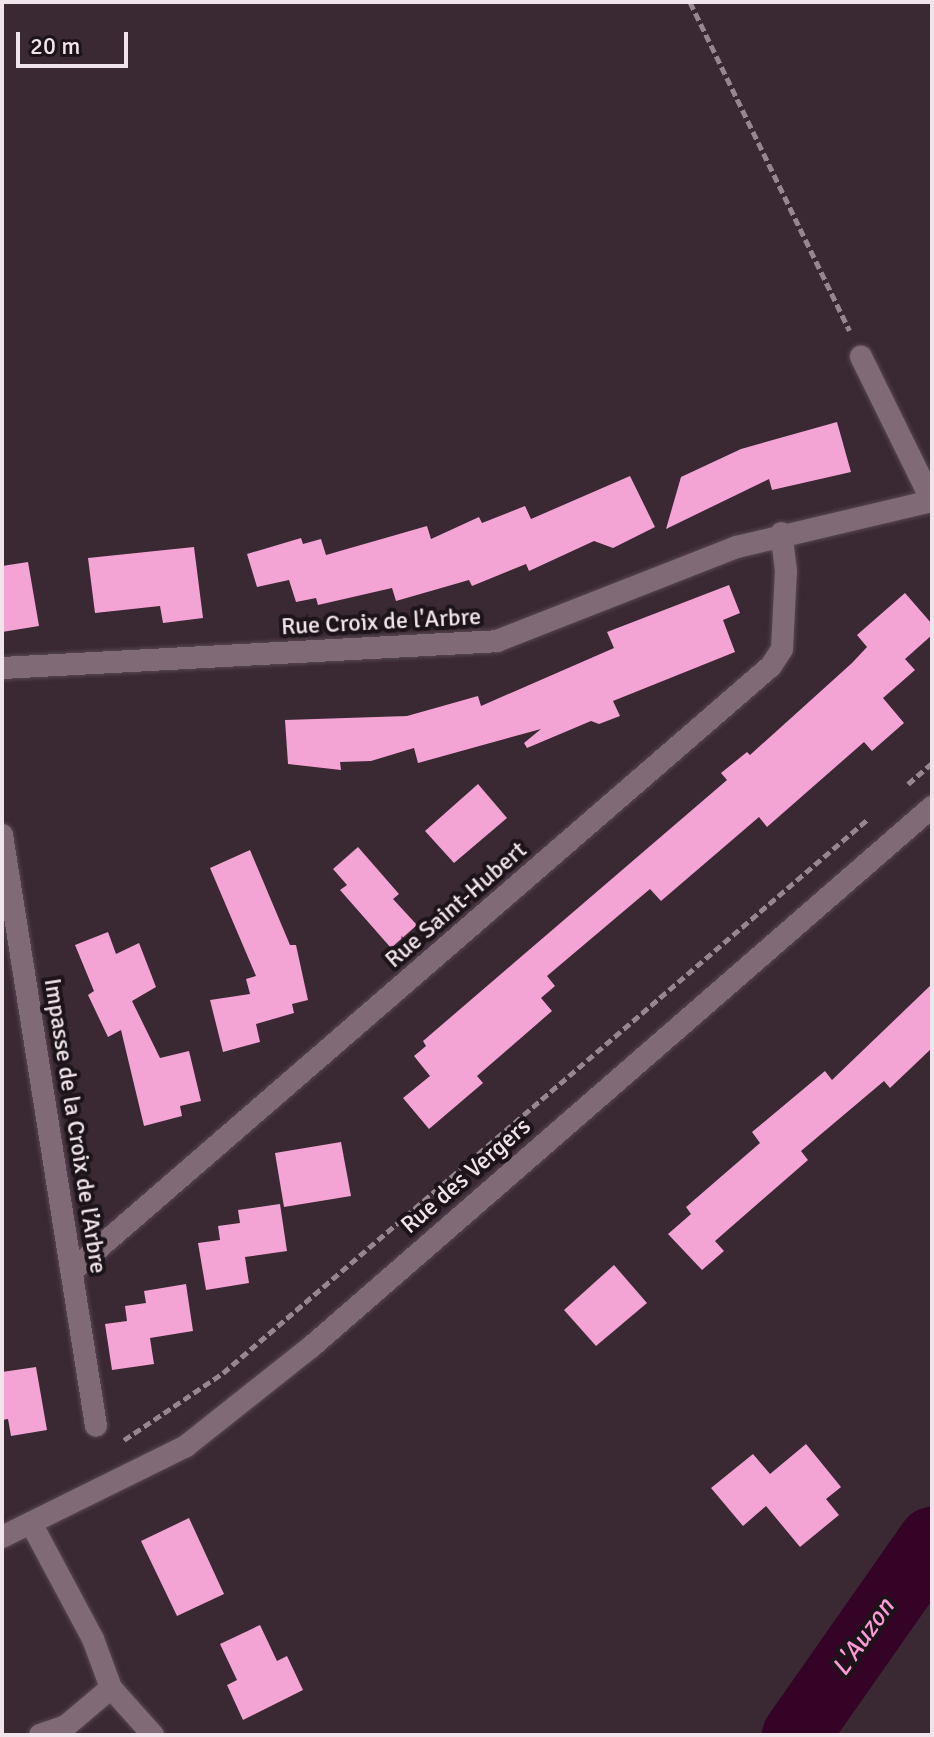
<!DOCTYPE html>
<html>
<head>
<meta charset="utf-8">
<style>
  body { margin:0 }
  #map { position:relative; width:934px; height:1737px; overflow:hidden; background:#3a2833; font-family:Signika,sans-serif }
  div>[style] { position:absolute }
  .river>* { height:68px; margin:-34px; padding:0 34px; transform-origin:34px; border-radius:34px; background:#350326 }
  .building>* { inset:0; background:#f3a3d4 }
  .path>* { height:5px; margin-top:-2.5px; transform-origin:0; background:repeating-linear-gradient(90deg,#95868f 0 8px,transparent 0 12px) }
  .roads { filter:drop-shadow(0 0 2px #574751) drop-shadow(0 0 2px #574751) }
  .minor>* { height:22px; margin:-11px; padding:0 11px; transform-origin:11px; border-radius:11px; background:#806a76 }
  .secondary>* { height:22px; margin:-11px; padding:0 11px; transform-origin:11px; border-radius:11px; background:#806a76 }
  span { translate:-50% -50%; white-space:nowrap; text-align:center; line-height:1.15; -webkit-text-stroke:8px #1c1419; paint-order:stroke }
  .street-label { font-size:24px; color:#f1e4eb }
  .water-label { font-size:26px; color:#fe99d7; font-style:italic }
  .frame { position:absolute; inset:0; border:4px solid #f1e4eb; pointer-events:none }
  .scale { position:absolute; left:16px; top:32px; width:112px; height:36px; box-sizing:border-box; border:4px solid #f1e4eb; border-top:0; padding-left:10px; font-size:24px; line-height:28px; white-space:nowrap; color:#f1e4eb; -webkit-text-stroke:6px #1c1419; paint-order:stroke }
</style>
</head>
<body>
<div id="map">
  <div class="river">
    <div style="left:796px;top:1735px;width:237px;rotate:-55deg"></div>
  </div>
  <div class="building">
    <div style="clip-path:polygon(837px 422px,851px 472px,772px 490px,769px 479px,666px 529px,681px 477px,741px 449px)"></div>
    <div style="clip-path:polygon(630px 476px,655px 527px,613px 548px,594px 541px,529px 571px,526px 564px,472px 586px,469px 580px,396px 601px,392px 588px,318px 605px,316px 598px,296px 602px,289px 580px,257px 587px,247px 554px,301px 538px,303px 544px,321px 539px,326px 555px,427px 526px,431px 539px,479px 517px,482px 523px,525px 506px,531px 519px)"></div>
    <div style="clip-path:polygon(194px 547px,203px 618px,163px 623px,160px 606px,95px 613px,88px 558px)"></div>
    <div style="clip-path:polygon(28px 562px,39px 626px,2px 632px,2px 566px)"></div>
    <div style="clip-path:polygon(729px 585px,740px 613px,723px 620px,735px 652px,613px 701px,620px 716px,599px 724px,591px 721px,527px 748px,524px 743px,541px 729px,418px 763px,414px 748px,371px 761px,340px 762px,341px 770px,288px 764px,285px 720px,407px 716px,478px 696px,481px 706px,614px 648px,607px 632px)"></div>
    <div style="clip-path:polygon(905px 593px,932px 624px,932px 635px,905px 659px,915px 670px,883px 698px,904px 723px,872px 751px,864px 742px,767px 827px,759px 817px,661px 901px,650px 889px,547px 976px,555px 986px,541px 998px,552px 1011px,477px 1076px,483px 1083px,429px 1129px,403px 1098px,430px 1076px,414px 1056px,426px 1046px,423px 1041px,727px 780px,721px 773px,747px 752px,750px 755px,852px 663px,867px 647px,857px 635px)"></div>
    <div style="clip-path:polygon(478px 784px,507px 818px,454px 863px,425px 831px)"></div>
    <div style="clip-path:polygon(358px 847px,399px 894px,393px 899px,417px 925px,391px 948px,340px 890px,347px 885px,333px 869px)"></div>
    <div style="clip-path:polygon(250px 850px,290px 945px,296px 945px,308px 1000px,292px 1004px,294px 1013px,256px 1024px,260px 1042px,223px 1052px,210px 1000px,250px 994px,246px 979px,256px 976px,210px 868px)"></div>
    <div style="clip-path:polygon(108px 932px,116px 954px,139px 943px,156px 987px,132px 1001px,160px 1058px,189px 1051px,201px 1101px,180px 1106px,182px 1116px,144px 1126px,121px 1030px,108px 1037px,88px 995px,94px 991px,75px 945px)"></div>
    <div style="clip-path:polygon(932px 984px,932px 1048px,890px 1088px,884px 1081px,801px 1151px,808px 1160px,715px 1241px,724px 1251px,702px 1270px,668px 1234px,691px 1214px,686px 1207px,760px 1143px,752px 1132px,825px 1071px,832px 1080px)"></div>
    <div style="clip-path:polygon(341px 1142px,351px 1196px,284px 1207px,275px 1153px)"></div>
    <div style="clip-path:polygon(280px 1204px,287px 1251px,245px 1257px,249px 1283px,206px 1290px,198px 1243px,220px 1240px,218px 1226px,240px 1223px,238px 1210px)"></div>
    <div style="clip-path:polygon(614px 1265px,647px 1303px,596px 1346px,564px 1310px)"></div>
    <div style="clip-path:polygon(186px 1284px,193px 1331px,150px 1338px,154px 1364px,112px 1370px,105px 1324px,127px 1321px,125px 1306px,146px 1303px,144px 1291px)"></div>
    <div style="clip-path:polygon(36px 1367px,47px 1430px,11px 1436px,8px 1419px,2px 1420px,2px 1372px)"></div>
    <div style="clip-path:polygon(806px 1444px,841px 1487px,826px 1499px,839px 1515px,800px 1547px,766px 1506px,743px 1526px,711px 1488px,753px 1454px,770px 1474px)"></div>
    <div style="clip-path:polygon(189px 1518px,224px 1594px,177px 1616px,141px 1541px)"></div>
    <div style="clip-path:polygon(260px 1625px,277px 1661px,287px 1656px,303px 1690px,243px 1720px,227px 1685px,237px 1680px,220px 1644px)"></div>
  </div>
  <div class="path">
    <div style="left:690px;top:2px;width:365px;rotate:64.1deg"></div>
    <div style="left:908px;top:784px;width:32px;rotate:-41deg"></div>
    <div style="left:124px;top:1440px;width:120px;rotate:-34.1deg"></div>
    <div style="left:223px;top:1373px;width:850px;rotate:-40.66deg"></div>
  </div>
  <div class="roads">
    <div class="minor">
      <div style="left:2px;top:668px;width:496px;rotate:-3.1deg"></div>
      <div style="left:497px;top:641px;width:258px;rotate:-21.4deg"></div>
      <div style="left:737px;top:547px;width:200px;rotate:-13.3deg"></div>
      <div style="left:932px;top:501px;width:161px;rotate:-116.2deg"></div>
      <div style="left:2px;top:835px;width:598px;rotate:80.96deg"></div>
      <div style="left:72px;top:1271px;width:924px;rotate:-40.88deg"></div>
      <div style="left:771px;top:666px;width:20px;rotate:-57deg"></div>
      <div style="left:782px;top:649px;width:78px;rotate:-87.1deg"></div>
      <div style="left:786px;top:571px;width:38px;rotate:-97deg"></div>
      <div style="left:31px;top:1523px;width:132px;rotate:61.9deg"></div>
      <div style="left:93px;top:1639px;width:52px;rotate:69.8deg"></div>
      <div style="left:111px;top:1688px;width:63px;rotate:48.2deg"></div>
      <div style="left:40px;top:1735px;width:28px;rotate:-19deg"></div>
      <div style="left:66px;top:1726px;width:59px;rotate:-40.2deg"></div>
    </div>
    <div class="secondary">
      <div style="left:2px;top:1537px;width:205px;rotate:-26.3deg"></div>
      <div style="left:186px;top:1446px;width:159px;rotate:-38.4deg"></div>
      <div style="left:311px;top:1347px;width:823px;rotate:-41.01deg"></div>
    </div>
  </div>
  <div class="street-label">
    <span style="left:381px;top:622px;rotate:-3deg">Rue Croix de l'Arbre</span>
    <span style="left:456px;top:905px;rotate:-41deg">Rue Saint-Hubert</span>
    <span style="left:75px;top:1126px;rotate:81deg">Impasse de la Croix de l’Arbre</span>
    <span style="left:466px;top:1176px;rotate:-41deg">Rue des Vergers</span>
  </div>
  <div class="water-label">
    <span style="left:864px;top:1638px;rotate:-55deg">L'Auzon</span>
  </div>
  <div class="frame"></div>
  <div class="scale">20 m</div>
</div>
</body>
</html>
